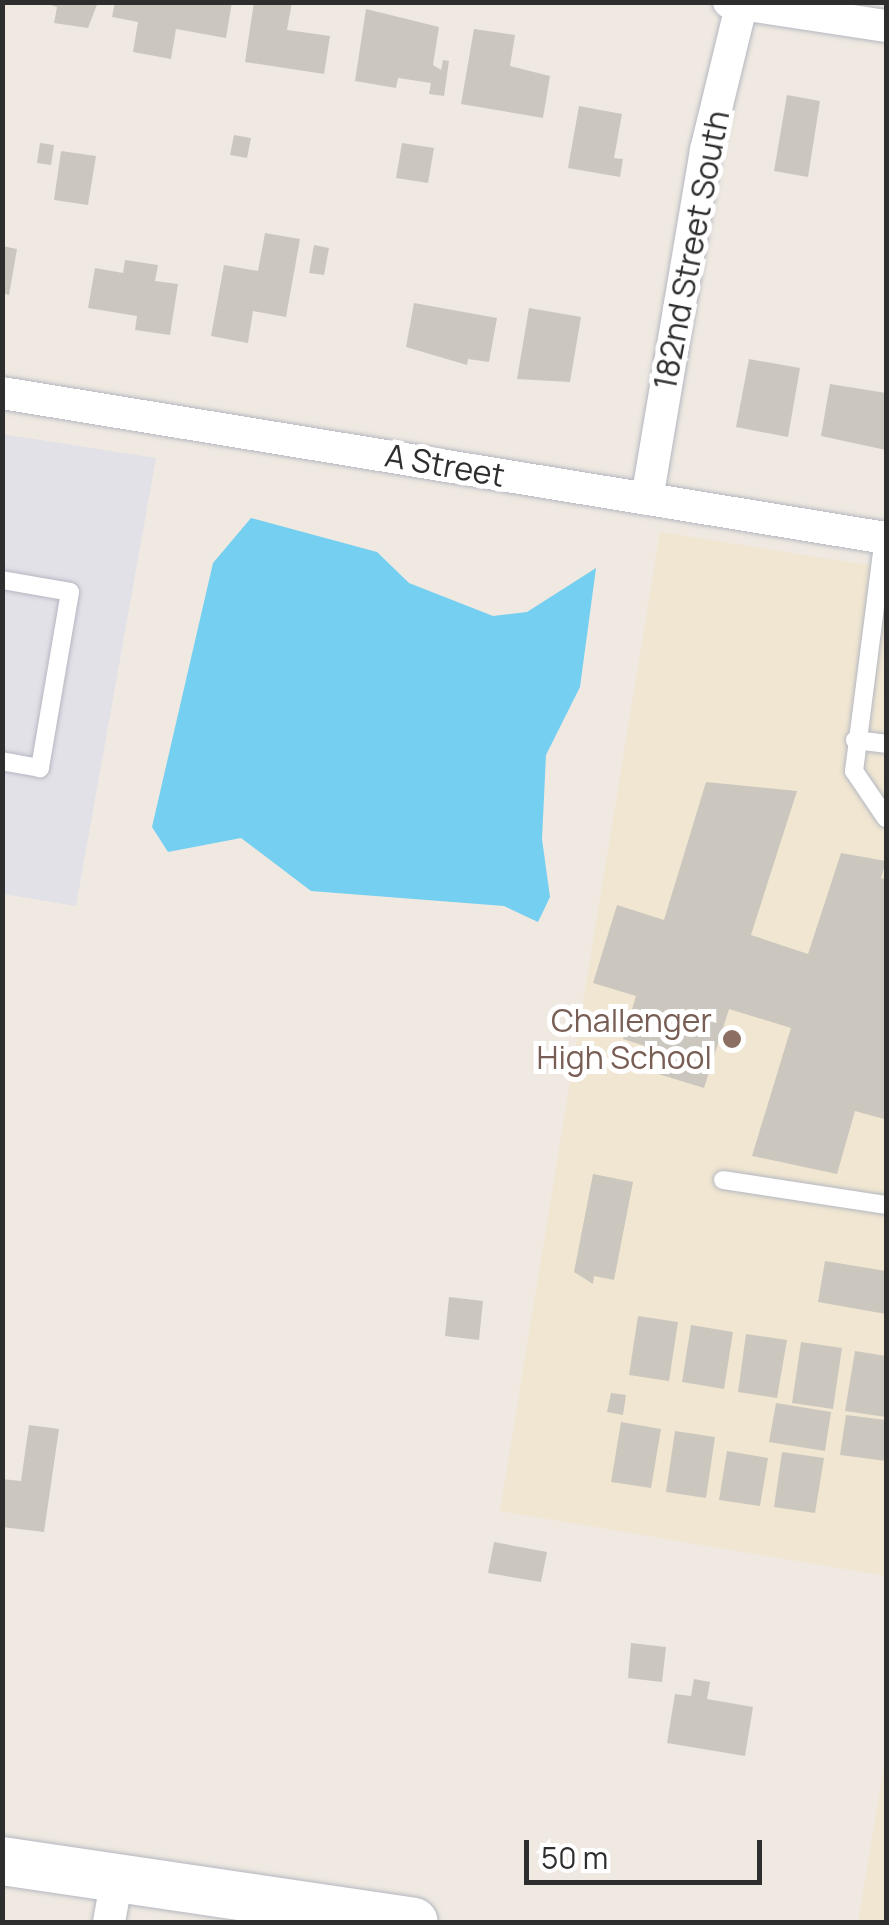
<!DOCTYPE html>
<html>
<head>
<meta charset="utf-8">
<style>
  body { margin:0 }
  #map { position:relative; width:889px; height:1925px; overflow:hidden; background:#efe9e1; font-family:Manrope,sans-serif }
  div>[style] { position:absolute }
  .industrial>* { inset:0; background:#e3e1e8 }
  .education>* { inset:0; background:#f0e6d1 }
  .water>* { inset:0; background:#75cff0 }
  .building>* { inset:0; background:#cbc7bf }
  .roads { filter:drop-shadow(0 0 2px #b4b7c1) drop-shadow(0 0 2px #b4b7c1) }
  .lane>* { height:18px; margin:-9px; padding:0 9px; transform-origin:9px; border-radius:9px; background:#fff }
  .street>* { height:32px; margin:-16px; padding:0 16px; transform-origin:16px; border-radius:16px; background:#fff }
  .secondary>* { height:48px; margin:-24px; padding:0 24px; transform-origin:24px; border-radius:24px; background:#fff }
  .dots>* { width:28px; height:28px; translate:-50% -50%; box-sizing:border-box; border:5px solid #fff; border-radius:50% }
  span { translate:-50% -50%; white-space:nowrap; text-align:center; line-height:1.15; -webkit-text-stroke:10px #fff; paint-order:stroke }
  .street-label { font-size:32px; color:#2e2e2e }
  .education-label { font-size:32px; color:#785e54 }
  .right { translate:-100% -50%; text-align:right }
  .frame { position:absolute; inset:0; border:5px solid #2e2e2e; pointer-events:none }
  .scale { position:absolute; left:524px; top:1840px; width:238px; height:45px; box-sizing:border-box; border:5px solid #2e2e2e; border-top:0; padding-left:12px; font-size:30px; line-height:35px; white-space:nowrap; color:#2e2e2e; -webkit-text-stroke:8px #fff; paint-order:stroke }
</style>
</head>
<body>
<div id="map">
  <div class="industrial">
    <div style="clip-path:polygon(2px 434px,156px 458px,76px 906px,3px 894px)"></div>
  </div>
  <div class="education">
    <div style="clip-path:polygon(660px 532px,886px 568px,886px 1576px,500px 1511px)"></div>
    <div style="clip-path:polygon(886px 1754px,886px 1922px,858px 1922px)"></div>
  </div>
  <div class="water">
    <div style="clip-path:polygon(251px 518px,377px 552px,409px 583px,493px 616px,527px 612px,596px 568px,580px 687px,546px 755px,542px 839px,550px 897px,538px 922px,504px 906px,311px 891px,241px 838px,168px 852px,152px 827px,213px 563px)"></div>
  </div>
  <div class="building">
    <div style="clip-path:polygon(41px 2px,98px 2px,88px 28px,54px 23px,57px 7px)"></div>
    <div style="clip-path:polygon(115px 2px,232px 2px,226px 38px,176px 29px,171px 59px,133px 52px,138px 22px,112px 17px)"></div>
    <div style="clip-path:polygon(254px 2px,292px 2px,287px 30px,330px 36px,324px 74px,245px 62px)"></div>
    <div style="clip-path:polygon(366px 9px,439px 27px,433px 65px,441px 70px,443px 60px,449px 61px,444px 96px,429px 94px,431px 83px,398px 78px,396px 88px,355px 81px)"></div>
    <div style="clip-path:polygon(474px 29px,515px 35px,510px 66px,550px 76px,543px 118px,461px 104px)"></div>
    <div style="clip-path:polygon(787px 95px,820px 101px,808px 177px,774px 171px)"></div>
    <div style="clip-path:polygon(579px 106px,622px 114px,614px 158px,623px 159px,620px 177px,568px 168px)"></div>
    <div style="clip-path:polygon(234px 135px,251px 138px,247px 158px,230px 155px)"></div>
    <div style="clip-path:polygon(40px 143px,54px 145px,51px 165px,37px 163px)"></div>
    <div style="clip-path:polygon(402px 143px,434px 148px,428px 183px,396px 178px)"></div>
    <div style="clip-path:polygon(61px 151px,96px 156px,88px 205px,54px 200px)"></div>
    <div style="clip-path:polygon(265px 233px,300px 239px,286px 317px,253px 311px,248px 343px,211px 336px,224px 265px,258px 271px)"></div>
    <div style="clip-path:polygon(314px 245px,329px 248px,324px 275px,309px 273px)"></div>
    <div style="clip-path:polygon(2px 246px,17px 249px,9px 295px,2px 293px)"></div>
    <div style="clip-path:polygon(125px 260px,158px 265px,155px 281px,178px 284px,170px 335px,135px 330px,137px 316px,88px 308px,95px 268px,123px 273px)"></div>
    <div style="clip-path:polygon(414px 303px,497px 318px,489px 362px,468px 359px,467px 365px,406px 347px)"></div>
    <div style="clip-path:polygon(529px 308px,581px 317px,570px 382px,517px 379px)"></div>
    <div style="clip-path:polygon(749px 359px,800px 368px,788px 437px,736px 427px)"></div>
    <div style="clip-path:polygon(830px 384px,886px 393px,886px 450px,821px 436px)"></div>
    <div style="clip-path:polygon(706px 782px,797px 791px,751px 935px,808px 954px,841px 853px,886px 861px,881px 878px,886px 879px,886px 1109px,884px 1119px,855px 1111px,837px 1174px,752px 1156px,791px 1028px,729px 1009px,704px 1088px,655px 1073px,661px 1051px,623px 1039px,636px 996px,593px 983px,617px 905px,664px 920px)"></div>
    <div style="clip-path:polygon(593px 1174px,633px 1182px,614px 1280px,594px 1276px,593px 1284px,574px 1272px)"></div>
    <div style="clip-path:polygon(825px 1261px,886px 1271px,886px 1314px,818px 1302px)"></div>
    <div style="clip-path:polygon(449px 1297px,483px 1301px,479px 1340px,445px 1336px)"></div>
    <div style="clip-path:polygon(638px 1316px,678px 1322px,669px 1381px,629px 1375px)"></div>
    <div style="clip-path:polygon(691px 1325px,733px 1332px,724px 1389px,682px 1382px)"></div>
    <div style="clip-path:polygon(746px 1334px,787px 1340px,777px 1398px,738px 1392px)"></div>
    <div style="clip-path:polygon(801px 1342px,842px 1348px,833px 1409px,792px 1403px)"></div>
    <div style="clip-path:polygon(855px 1351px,886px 1356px,886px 1417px,845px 1411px)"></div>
    <div style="clip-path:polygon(611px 1393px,626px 1395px,623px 1415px,607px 1412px)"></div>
    <div style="clip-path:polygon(776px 1403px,831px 1412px,825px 1451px,769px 1442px)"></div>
    <div style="clip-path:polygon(846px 1415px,886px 1420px,886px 1461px,840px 1455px)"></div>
    <div style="clip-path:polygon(621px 1422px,661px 1429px,651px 1488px,611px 1482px)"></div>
    <div style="clip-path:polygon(29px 1425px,59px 1429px,44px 1532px,2px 1527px,2px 1479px,21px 1481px)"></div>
    <div style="clip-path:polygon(675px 1431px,715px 1437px,706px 1498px,666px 1492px)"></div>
    <div style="clip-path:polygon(727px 1451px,768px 1458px,760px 1506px,719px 1500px)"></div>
    <div style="clip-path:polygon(782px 1452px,824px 1458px,815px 1513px,774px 1507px)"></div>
    <div style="clip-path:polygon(494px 1542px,547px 1552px,541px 1582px,488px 1573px)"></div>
    <div style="clip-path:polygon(631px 1643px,666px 1647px,662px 1682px,628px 1678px)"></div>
    <div style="clip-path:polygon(694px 1679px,710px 1682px,707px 1699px,753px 1707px,745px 1756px,667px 1743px,675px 1694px,691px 1696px)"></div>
  </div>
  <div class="roads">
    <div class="lane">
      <div style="left:884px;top:537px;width:236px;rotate:97.3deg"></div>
      <div style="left:854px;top:771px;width:57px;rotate:55.8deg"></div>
      <div style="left:2px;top:580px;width:69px;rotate:10deg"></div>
      <div style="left:70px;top:592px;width:179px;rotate:99.7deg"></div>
      <div style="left:40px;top:768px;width:39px;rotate:-170deg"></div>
      <div style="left:855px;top:740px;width:31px;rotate:7deg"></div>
      <div style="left:723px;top:1180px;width:165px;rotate:8.7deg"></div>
    </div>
    <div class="street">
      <div style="left:729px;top:2px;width:159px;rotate:8.7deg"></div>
      <div style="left:2px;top:393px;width:896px;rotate:9.32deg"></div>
      <div style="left:647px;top:499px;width:354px;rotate:-80.4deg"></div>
      <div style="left:706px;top:150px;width:152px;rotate:-76.3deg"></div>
      <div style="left:109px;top:1922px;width:45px;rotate:-79.7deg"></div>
    </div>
    <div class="secondary">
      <div style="left:2px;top:1861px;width:416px;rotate:8.4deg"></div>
    </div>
  </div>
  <div class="dots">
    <div style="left:732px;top:1039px;background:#8d6e63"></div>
  </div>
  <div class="street-label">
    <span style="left:691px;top:250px;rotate:-79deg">182nd Street South</span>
    <span style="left:445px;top:465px;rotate:10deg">A Street</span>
  </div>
  <div class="education-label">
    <span class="right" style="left:712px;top:1039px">Challenger<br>High School</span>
  </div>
  <div class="frame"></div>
  <div class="scale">50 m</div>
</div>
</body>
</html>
